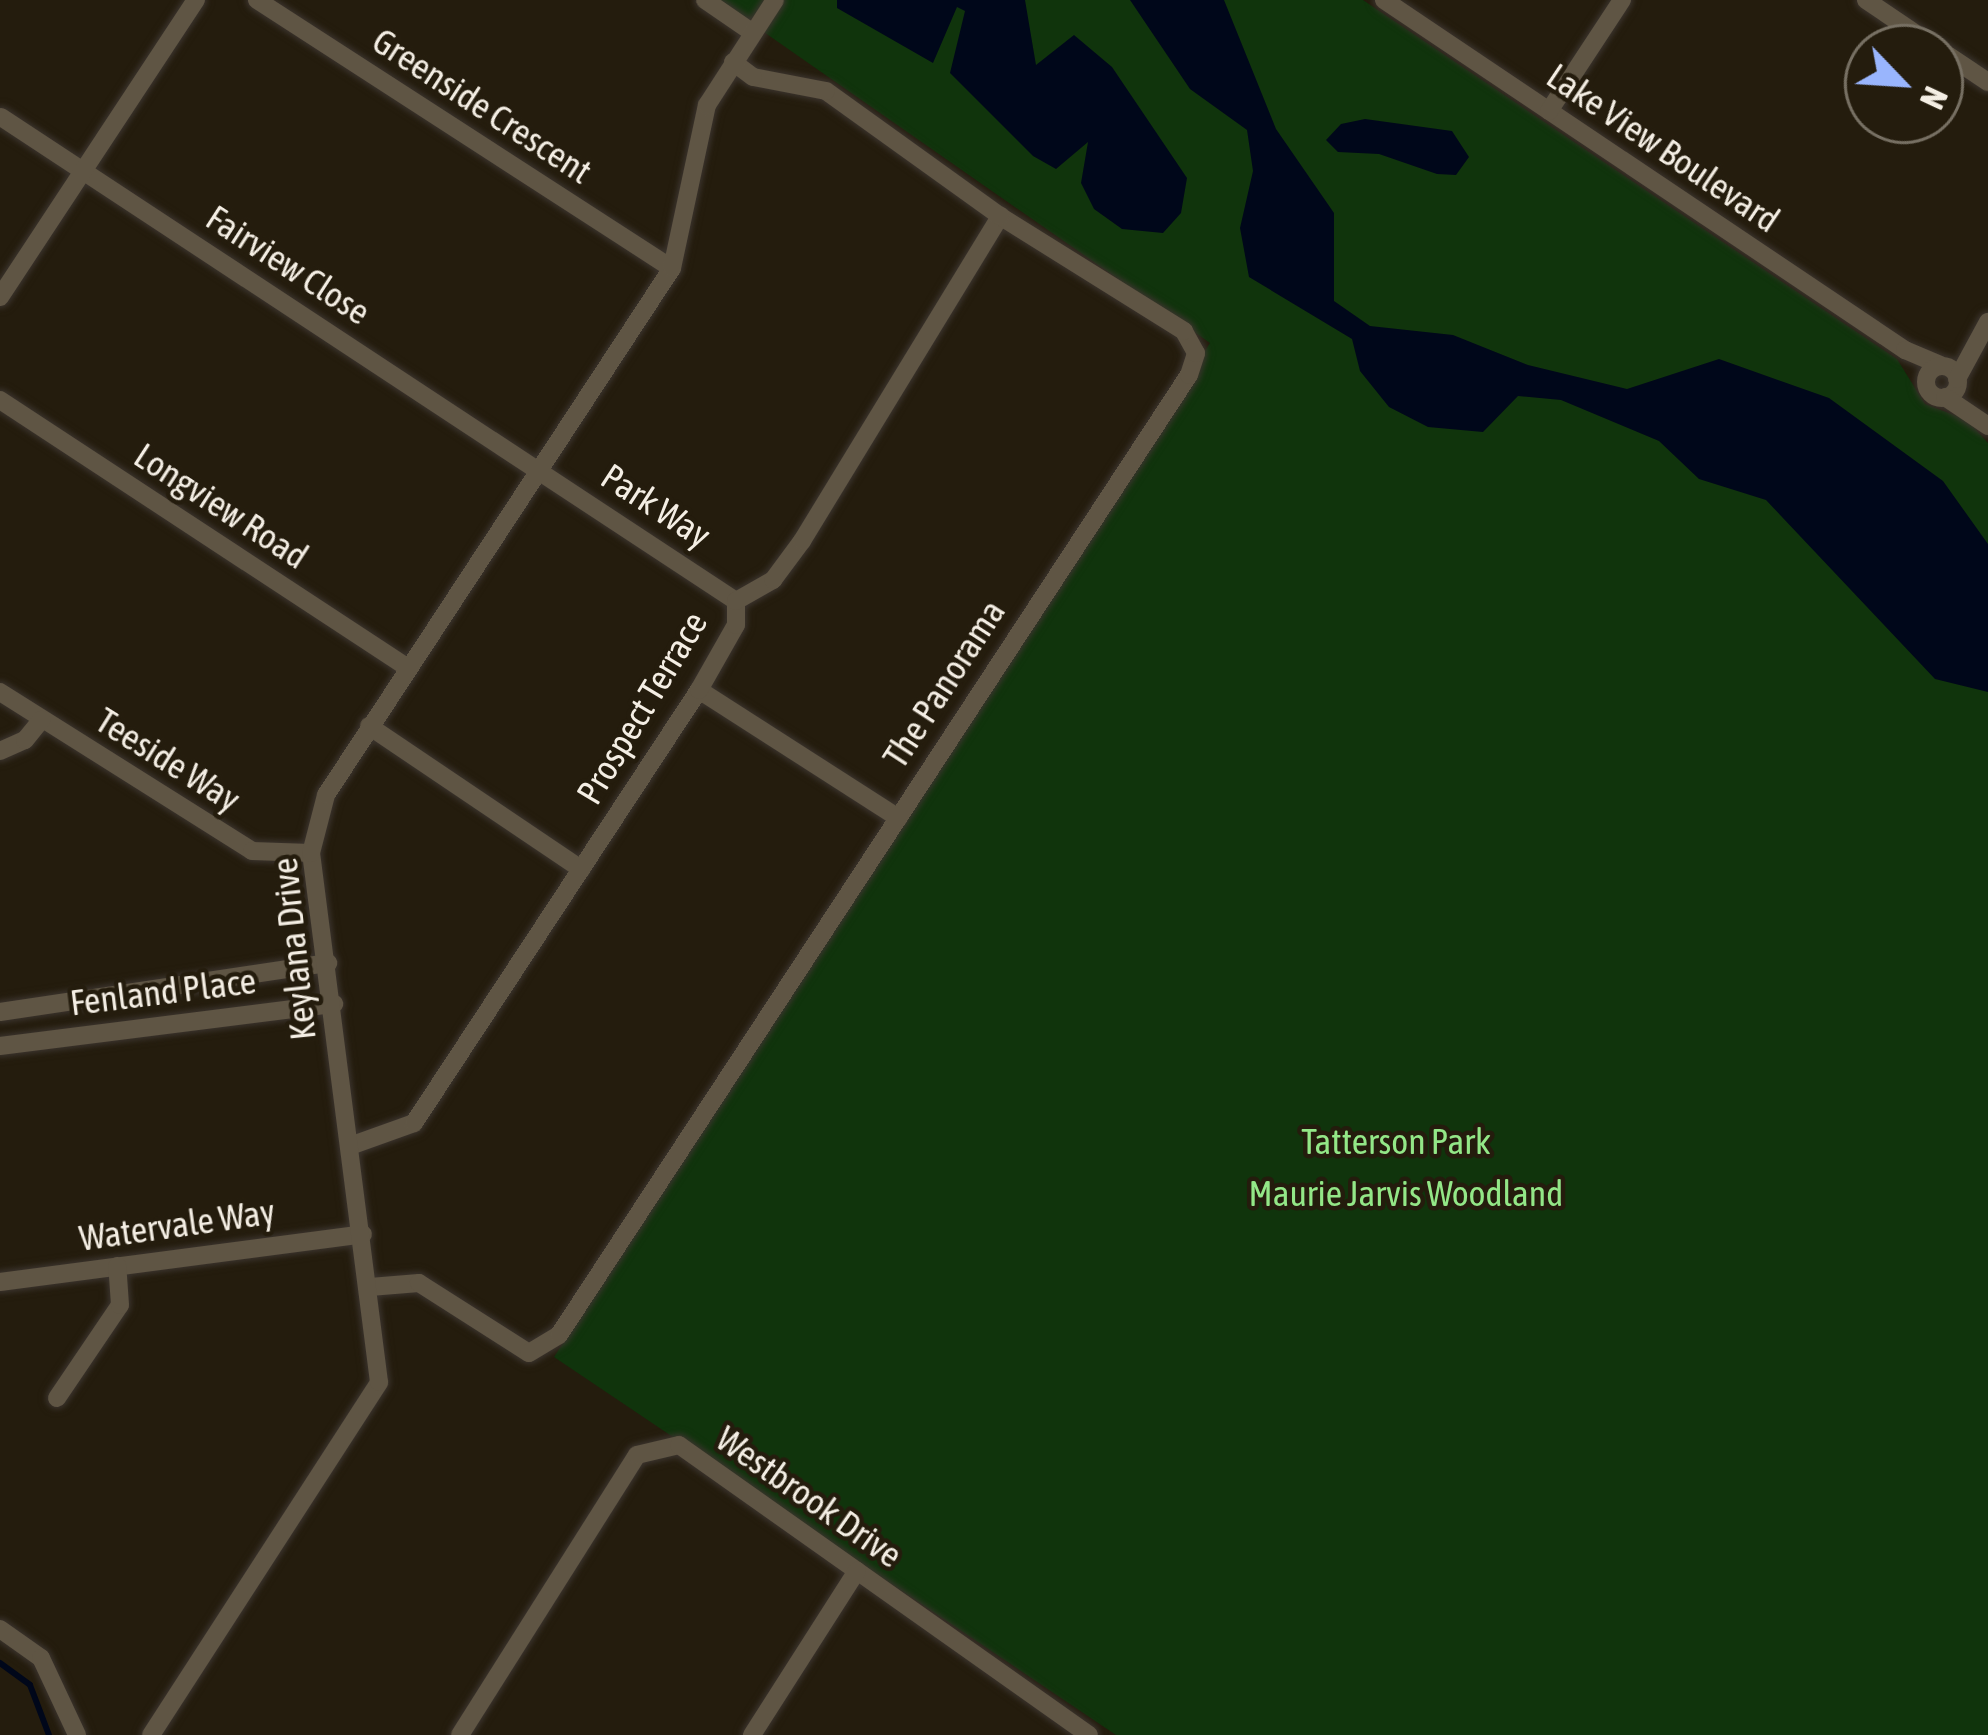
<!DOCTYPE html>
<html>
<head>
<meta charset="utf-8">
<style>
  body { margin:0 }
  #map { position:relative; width:1988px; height:1735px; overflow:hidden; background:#241c0d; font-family:"Asap Condensed",sans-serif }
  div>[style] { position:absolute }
  .green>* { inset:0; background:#10340c }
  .water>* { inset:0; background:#00071a }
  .stream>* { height:6px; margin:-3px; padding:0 3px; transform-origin:3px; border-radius:3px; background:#00071a }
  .roads { filter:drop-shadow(0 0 3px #3b342e) drop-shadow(0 0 3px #3b342e) }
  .minor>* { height:18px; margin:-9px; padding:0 9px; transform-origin:9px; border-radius:9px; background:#5f5544 }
  .minor>.ring { margin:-9px; padding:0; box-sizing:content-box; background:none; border:18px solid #5f5544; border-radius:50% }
  span { translate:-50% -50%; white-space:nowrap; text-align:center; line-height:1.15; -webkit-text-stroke:9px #241c0d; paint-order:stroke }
  .street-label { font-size:36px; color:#f4eee4 }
  .park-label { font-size:36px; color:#93e787 }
  .north { position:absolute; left:1844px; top:24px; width:120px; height:120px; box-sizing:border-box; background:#241c0d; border:3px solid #777063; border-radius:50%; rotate:115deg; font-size:33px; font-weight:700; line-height:48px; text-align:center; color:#f4eee4 }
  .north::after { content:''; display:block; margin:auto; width:42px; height:54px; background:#99b5fd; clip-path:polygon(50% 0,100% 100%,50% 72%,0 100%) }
</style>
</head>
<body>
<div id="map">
  <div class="green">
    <div style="clip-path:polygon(718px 0,1363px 0,1897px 359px,1925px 404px,1967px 420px,1988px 443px,1988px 1735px,1116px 1735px,554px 1357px,1210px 343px)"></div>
  </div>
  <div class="water">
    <div style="clip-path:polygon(837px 0,1025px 0,1036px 65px,1074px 35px,1112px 67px,1187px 178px,1181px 213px,1163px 233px,1122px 229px,1094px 209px,1081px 183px,1088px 142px,1056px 169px,1033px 156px,950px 73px,965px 11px,957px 7px,933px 63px,837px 8px)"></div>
    <div style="clip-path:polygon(1130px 0,1224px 0,1276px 129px,1334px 213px,1334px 301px,1370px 326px,1453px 335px,1528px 365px,1627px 389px,1719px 359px,1829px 398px,1943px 481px,1988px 544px,1988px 692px,1935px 679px,1766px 500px,1699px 479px,1659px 441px,1561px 400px,1518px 396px,1483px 432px,1428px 427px,1389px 407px,1360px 371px,1352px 339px,1249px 277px,1240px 228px,1253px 171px,1247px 130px,1190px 89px)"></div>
    <div style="clip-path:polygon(1365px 119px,1452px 131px,1469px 157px,1456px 175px,1437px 174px,1379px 154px,1338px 152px,1326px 140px,1341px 124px)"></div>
  </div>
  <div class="stream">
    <div style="left:0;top:1663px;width:37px;rotate:36deg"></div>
    <div style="left:30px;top:1685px;width:53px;rotate:69.2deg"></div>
  </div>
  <div class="roads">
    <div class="minor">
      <div style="left:257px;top:0;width:494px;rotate:32.9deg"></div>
      <div style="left:705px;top:0;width:58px;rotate:34.5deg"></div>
      <div style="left:1384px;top:0;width:628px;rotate:33.89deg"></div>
      <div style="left:1905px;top:350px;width:38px;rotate:23deg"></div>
      <div style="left:1866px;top:0;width:86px;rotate:34.1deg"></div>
      <div style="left:1940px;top:50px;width:58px;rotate:33.7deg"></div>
      <div style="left:1549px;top:111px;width:133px;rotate:-56.7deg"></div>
      <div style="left:1px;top:117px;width:880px;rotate:33.37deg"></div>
      <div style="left:0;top:297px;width:356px;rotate:-56.6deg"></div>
      <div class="ring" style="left:1926px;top:366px;width:14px;height:14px"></div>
      <div style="left:1957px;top:379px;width:65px;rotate:-61.5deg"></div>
      <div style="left:1945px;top:397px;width:52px;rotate:34deg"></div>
      <div style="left:0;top:400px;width:486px;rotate:33.3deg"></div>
      <div style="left:699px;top:690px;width:237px;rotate:32.7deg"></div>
      <div style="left:0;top:692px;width:298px;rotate:32.2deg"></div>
      <div style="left:252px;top:851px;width:59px;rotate:1.9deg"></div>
      <div style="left:369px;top:726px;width:256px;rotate:34deg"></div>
      <div style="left:0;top:751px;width:27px;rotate:-24deg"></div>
      <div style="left:25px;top:740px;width:26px;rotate:-51deg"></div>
      <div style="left:0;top:1012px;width:332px;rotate:-8.5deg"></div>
      <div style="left:0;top:1046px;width:337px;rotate:-7.2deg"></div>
      <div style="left:350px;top:1146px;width:68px;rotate:-19.8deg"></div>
      <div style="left:414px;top:1123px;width:518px;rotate:-56.65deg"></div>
      <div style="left:699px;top:690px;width:75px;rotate:-60.4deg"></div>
      <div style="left:736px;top:625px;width:24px;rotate:-90deg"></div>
      <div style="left:736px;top:601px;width:43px;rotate:-29.6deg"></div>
      <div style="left:773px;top:580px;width:49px;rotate:-53.4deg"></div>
      <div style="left:802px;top:541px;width:381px;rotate:-58.6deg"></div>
      <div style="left:0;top:1282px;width:366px;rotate:-7.5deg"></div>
      <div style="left:370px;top:1287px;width:49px;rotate:-4.7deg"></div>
      <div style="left:419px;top:1283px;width:130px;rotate:32.5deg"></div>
      <div style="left:529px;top:1353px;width:35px;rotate:-31deg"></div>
      <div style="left:559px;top:1335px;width:1148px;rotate:-56.73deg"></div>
      <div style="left:1189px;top:375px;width:23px;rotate:-72deg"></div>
      <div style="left:1196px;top:353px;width:25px;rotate:-119deg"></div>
      <div style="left:1184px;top:331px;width:217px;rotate:-148deg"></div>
      <div style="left:1000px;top:216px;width:214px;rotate:-144.3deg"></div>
      <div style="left:826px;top:91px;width:74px;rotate:-169.1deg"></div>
      <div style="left:753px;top:77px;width:25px;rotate:-143deg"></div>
      <div style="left:57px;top:1398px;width:112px;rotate:-55.9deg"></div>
      <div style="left:120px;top:1305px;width:39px;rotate:-94deg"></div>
      <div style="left:0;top:1629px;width:50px;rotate:35.3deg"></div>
      <div style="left:41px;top:1658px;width:85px;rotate:64.9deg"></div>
      <div style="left:151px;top:1735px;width:420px;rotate:-57.1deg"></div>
      <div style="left:379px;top:1382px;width:533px;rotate:-97.32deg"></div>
      <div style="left:311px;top:853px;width:60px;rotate:-75.5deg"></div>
      <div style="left:326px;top:795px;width:630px;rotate:-56.71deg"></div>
      <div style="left:672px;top:268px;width:167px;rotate:-77.9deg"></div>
      <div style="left:707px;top:105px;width:125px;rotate:-57.1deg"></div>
      <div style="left:460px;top:1735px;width:331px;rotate:-57.7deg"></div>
      <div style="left:637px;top:1455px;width:43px;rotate:-13.4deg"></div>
      <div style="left:679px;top:1445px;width:502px;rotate:35.27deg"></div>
      <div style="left:752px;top:1735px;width:195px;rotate:-57.4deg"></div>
    </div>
  </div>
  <div class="street-label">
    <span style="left:482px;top:106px;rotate:33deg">Greenside Crescent</span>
    <span style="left:1663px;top:148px;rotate:34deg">Lake View Boulevard</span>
    <span style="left:288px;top:265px;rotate:33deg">Fairview Close</span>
    <span style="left:221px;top:506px;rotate:33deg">Longview Road</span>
    <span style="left:656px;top:506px;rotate:33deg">Park Way</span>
    <span style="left:944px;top:684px;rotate:-57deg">The Panorama</span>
    <span style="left:642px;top:708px;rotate:-59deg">Prospect Terrace</span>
    <span style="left:168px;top:760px;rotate:32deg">Teeside Way</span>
    <span style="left:294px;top:949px;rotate:-96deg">Keylana Drive</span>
    <span style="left:163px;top:992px;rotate:-7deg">Fenland Place</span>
    <span style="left:177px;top:1225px;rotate:-8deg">Watervale Way</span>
    <span style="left:809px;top:1497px;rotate:35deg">Westbrook Drive</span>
  </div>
  <div class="park-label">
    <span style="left:1396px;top:1142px">Tatterson Park</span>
    <span style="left:1406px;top:1194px">Maurie Jarvis Woodland</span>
  </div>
  <div class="north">N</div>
</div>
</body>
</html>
